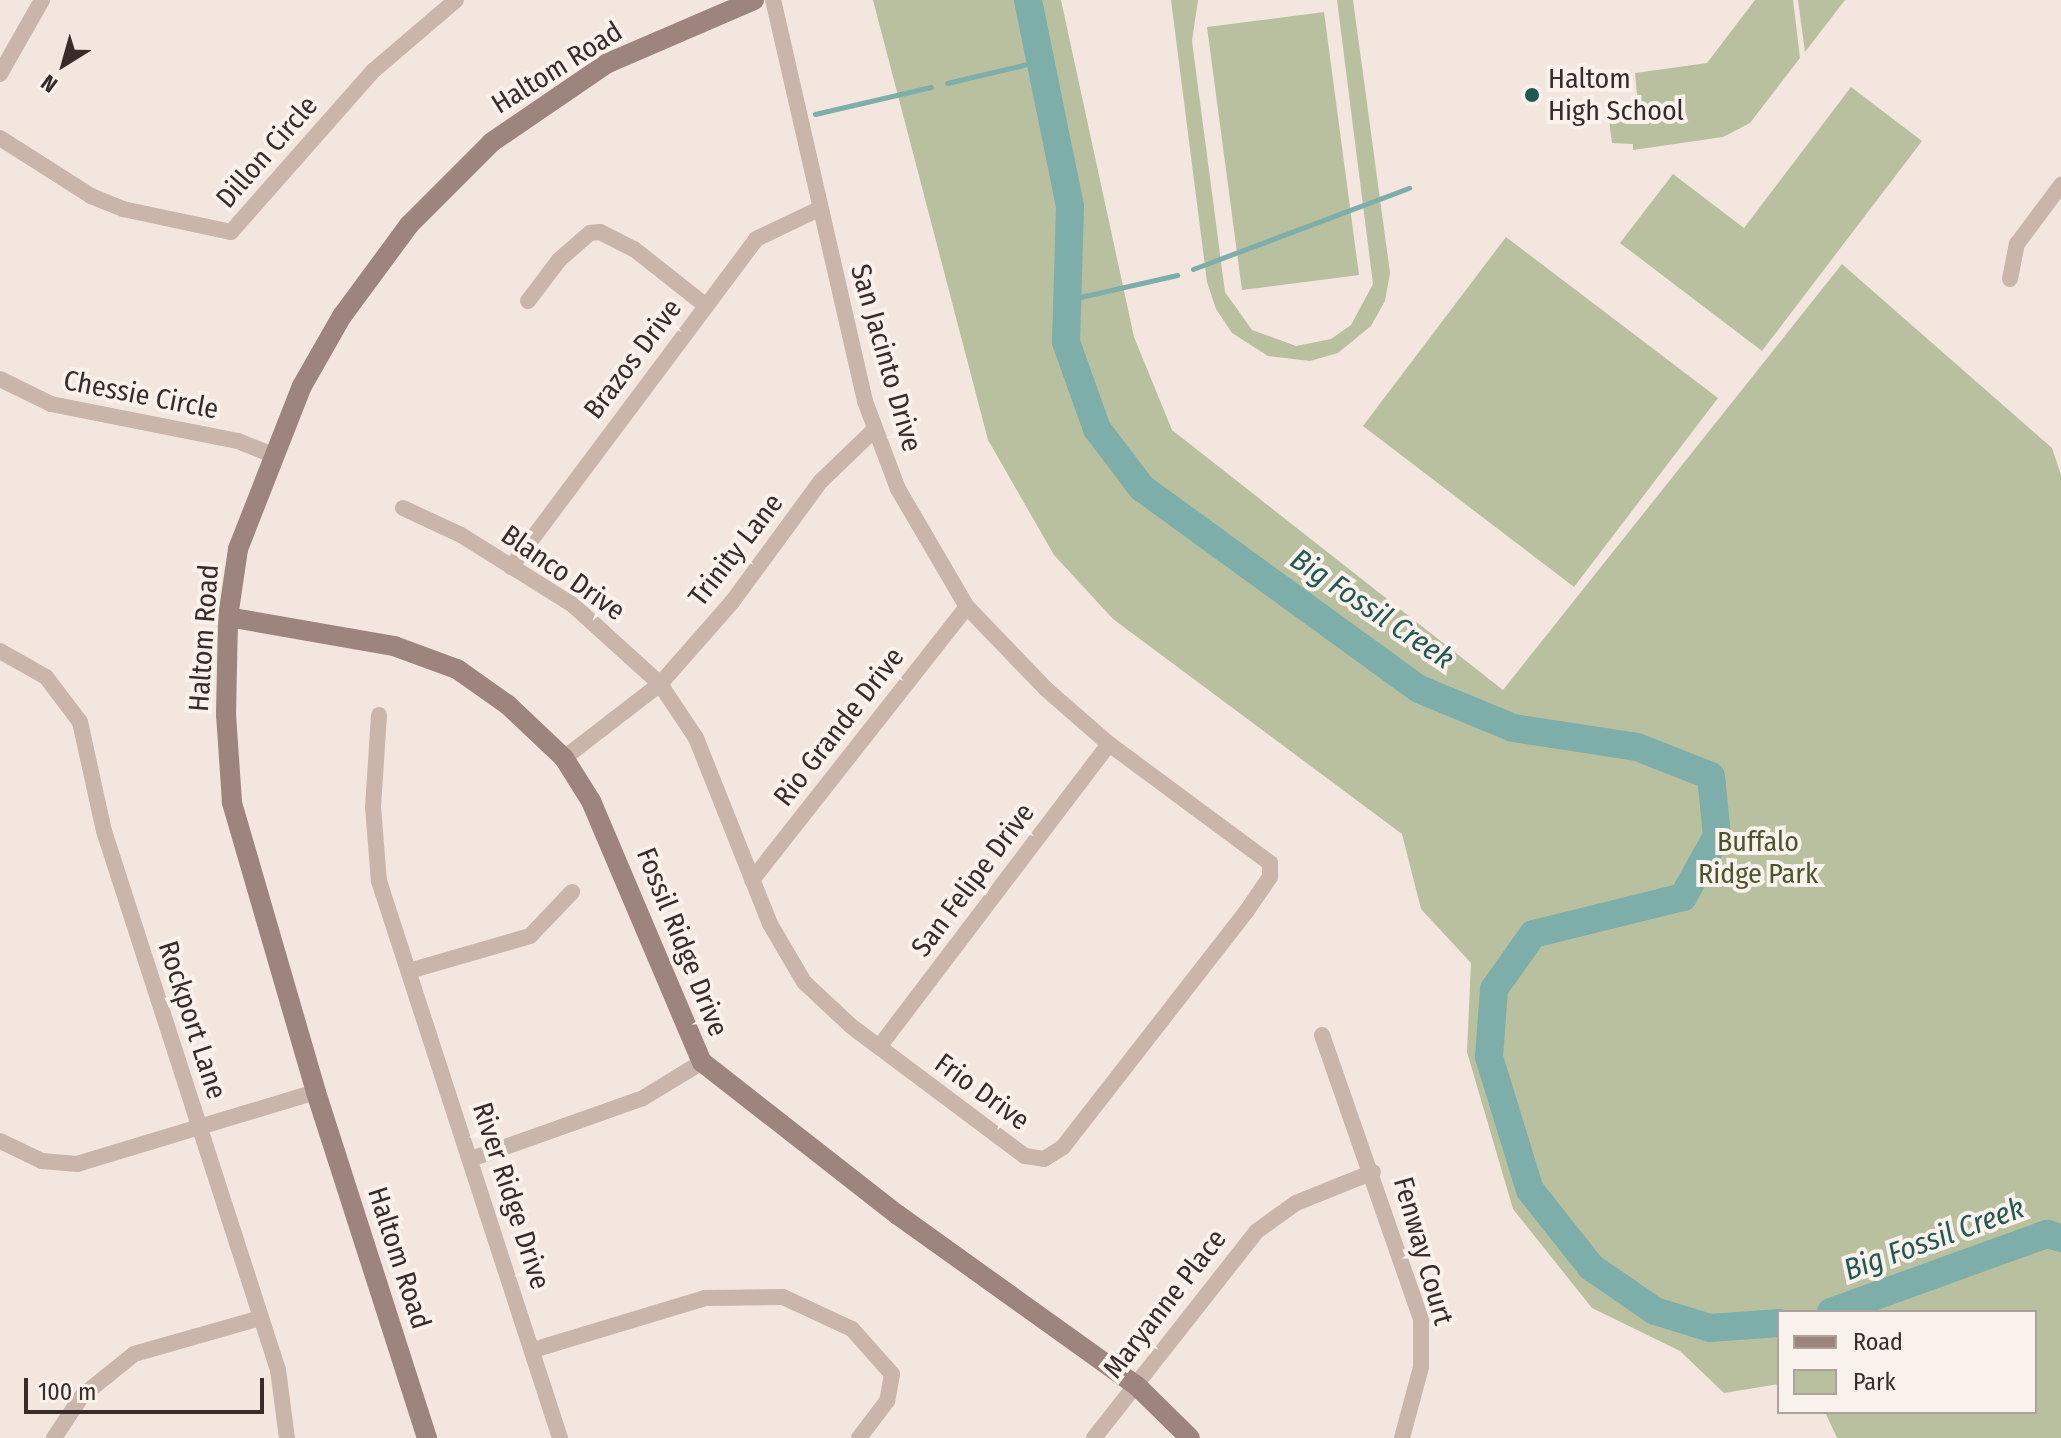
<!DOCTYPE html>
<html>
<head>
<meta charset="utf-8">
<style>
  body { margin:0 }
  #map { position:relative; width:2061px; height:1438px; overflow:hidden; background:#f2e6de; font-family:"Fira Sans Condensed",sans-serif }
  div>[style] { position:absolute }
  .green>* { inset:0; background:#b9c09f }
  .stream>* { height:5px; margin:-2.5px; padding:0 2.5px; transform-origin:2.5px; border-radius:2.5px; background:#7eaeaa }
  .river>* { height:28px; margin:-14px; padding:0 14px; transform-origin:14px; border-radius:14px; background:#7eaeaa }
  .street>* { height:16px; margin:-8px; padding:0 8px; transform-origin:8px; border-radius:8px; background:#cab5ab }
  .secondary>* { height:20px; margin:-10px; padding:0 10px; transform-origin:10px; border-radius:10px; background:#9d847c }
  .dots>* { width:22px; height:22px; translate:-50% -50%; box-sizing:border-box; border:4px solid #f9f1eb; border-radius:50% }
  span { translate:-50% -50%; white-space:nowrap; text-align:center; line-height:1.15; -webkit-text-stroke:8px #f9f1eb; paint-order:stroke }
  .street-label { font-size:28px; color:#372c2a }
  .poi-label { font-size:28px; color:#372c2a }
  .left { translate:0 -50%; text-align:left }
  .park-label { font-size:28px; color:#4b552e }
  .water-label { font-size:30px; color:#215854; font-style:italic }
  .legend { position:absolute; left:1777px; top:1310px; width:260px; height:104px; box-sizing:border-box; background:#f9f1eb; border:2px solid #aba29e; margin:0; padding:10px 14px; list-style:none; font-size:24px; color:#372c2a }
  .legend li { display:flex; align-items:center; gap:16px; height:40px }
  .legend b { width:40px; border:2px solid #aba29e }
  .north { position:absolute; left:24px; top:24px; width:80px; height:80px; -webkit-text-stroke:6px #f9f1eb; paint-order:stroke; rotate:217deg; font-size:22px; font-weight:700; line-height:32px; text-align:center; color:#372c2a }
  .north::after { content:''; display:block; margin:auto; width:28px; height:36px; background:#372c2a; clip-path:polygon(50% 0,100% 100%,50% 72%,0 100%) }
  .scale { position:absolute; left:24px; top:1378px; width:240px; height:36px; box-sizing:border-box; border:4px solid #372c2a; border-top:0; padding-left:10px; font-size:24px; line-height:28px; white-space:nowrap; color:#372c2a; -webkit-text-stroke:6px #f9f1eb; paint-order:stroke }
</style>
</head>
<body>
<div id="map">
  <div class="green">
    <div style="clip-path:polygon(873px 0,1061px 0,1134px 337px,1172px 430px,1503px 690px,1842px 264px,2052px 448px,2061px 475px,2061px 1438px,1837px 1438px,1825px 1412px,2035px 1412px,2035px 1312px,1779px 1312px,1779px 1384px,1724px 1393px,1680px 1351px,1592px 1308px,1513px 1209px,1467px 1052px,1471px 963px,1421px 909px,1402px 834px,1113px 619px,1054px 555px,988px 440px)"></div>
    <div style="clip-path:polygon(1171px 0,1198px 0,1192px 41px,1225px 292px,1252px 330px,1296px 346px,1331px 339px,1351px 325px,1373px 284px,1337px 0,1353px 0,1390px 273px,1385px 301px,1371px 326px,1338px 353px,1310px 361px,1268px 356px,1232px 333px,1216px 309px,1207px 282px)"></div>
    <div style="clip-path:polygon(1755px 0,1793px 0,1800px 58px,1750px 123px,1723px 137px,1633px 150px,1633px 144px,1612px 143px,1609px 120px,1639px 117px,1635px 73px,1707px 63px)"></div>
    <div style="clip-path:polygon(1798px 0,1845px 0,1805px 52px)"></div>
    <div style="clip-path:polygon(1324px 12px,1359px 275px,1242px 290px,1207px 27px)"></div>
    <div style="clip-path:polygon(1851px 87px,1922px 141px,1762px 351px,1620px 243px,1673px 174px,1744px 228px)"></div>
    <div style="clip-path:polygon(1506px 237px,1718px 398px,1574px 587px,1363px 426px)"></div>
  </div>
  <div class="stream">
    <div style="left:947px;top:83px;width:96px;rotate:-13.3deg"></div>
    <div style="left:815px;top:114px;width:119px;rotate:-13.1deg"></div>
    <div style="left:1193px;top:269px;width:231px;rotate:-20.6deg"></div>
    <div style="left:1067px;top:300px;width:113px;rotate:-12.8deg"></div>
  </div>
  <div class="river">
    <div style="left:1028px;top:0;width:211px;rotate:78.5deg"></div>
    <div style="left:1070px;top:207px;width:135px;rotate:91.7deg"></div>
    <div style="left:1066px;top:342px;width:92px;rotate:70.4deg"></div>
    <div style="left:1097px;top:429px;width:74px;rotate:52.7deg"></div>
    <div style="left:1142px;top:488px;width:342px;rotate:36deg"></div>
    <div style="left:1419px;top:689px;width:102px;rotate:22.5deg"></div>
    <div style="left:1513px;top:728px;width:125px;rotate:8.7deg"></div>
    <div style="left:1637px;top:747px;width:79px;rotate:21.4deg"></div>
    <div style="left:1711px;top:776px;width:60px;rotate:84.3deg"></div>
    <div style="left:1717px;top:836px;width:70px;rotate:119.1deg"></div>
    <div style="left:1683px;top:897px;width:154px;rotate:166.1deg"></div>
    <div style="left:1533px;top:934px;width:67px;rotate:125.3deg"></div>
    <div style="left:1494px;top:989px;width:68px;rotate:94.2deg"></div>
    <div style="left:1489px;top:1057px;width:139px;rotate:72.9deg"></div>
    <div style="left:1530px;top:1190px;width:98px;rotate:51.6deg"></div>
    <div style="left:1591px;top:1267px;width:78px;rotate:34.5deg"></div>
    <div style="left:1655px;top:1311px;width:58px;rotate:17.2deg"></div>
    <div style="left:1710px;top:1328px;width:69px;rotate:-4.1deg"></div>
    <div style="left:1831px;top:1312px;width:230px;rotate:-19.9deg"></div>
    <div style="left:2047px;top:1234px;width:15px;rotate:16deg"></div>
  </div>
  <div class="street">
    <div style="left:0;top:74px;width:85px;rotate:-60.4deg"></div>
    <div style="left:0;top:138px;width:108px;rotate:32.5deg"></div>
    <div style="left:91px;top:196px;width:35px;rotate:22deg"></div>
    <div style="left:123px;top:209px;width:110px;rotate:12deg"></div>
    <div style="left:231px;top:232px;width:215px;rotate:-48.6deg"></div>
    <div style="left:373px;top:71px;width:109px;rotate:-40.5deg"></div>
    <div style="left:2010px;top:279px;width:36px;rotate:-79deg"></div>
    <div style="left:2017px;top:244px;width:74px;rotate:-53.3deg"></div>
    <div style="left:528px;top:301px;width:51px;rotate:-52.9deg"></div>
    <div style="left:559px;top:260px;width:41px;rotate:-41.1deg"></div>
    <div style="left:590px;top:233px;width:10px;rotate:-6deg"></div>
    <div style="left:600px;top:232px;width:38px;rotate:27deg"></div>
    <div style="left:634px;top:249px;width:90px;rotate:38.3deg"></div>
    <div style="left:0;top:379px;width:57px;rotate:26.1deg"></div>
    <div style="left:51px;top:404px;width:191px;rotate:11.2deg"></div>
    <div style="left:238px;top:441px;width:40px;rotate:22deg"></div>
    <div style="left:403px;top:508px;width:64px;rotate:25deg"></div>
    <div style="left:461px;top:535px;width:132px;rotate:32deg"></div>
    <div style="left:573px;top:605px;width:118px;rotate:42.2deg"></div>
    <div style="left:660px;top:684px;width:65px;rotate:56.3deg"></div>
    <div style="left:696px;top:738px;width:200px;rotate:68.3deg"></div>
    <div style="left:770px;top:924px;width:67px;rotate:59.6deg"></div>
    <div style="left:804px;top:982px;width:64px;rotate:43.1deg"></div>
    <div style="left:851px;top:1026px;width:217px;rotate:36.8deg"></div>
    <div style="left:1025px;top:1156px;width:19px;rotate:9deg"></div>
    <div style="left:1044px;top:1159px;width:22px;rotate:-32deg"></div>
    <div style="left:1063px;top:1147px;width:298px;rotate:-52.1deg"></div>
    <div style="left:1246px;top:912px;width:42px;rotate:-55.6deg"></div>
    <div style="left:1270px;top:877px;width:14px;rotate:-90deg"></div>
    <div style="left:1270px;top:863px;width:200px;rotate:-143.5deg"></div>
    <div style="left:1109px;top:744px;width:84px;rotate:-138.9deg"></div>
    <div style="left:1046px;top:689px;width:114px;rotate:-133.9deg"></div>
    <div style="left:967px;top:607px;width:137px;rotate:-120.3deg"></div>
    <div style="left:898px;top:489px;width:94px;rotate:-110.6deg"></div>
    <div style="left:865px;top:401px;width:411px;rotate:-102.9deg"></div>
    <div style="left:511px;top:567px;width:409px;rotate:-53.2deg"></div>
    <div style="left:756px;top:239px;width:70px;rotate:-25.5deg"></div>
    <div style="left:0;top:651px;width:53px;rotate:29.5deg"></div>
    <div style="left:46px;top:677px;width:56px;rotate:52.9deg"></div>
    <div style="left:80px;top:722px;width:112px;rotate:77.6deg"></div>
    <div style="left:104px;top:831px;width:566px;rotate:72.11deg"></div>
    <div style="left:278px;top:1370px;width:69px;rotate:82.5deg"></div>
    <div style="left:379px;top:715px;width:92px;rotate:93.7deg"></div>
    <div style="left:373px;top:807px;width:74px;rotate:85.4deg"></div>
    <div style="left:379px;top:881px;width:586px;rotate:72deg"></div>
    <div style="left:564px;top:758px;width:121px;rotate:-37.6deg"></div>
    <div style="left:660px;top:684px;width:109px;rotate:-48.7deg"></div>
    <div style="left:732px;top:602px;width:150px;rotate:-53.7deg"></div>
    <div style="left:821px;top:481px;width:74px;rotate:-43.9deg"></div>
    <div style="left:752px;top:880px;width:347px;rotate:-51.8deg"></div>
    <div style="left:409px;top:971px;width:126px;rotate:-16.1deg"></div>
    <div style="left:530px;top:936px;width:61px;rotate:-46.3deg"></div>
    <div style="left:1322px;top:1035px;width:302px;rotate:70.8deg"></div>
    <div style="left:1421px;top:1320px;width:47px;rotate:90deg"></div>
    <div style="left:1421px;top:1367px;width:73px;rotate:105deg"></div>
    <div style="left:879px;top:1047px;width:380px;rotate:-52.8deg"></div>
    <div style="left:0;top:1141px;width:47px;rotate:25.5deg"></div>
    <div style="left:42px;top:1161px;width:35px;rotate:5deg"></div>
    <div style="left:77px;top:1164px;width:250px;rotate:-16.8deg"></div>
    <div style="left:471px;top:1159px;width:182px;rotate:-19.5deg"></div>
    <div style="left:643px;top:1098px;width:69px;rotate:-31.4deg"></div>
    <div style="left:533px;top:1350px;width:180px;rotate:-16.8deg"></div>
    <div style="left:705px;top:1298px;width:78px;rotate:-0.7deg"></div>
    <div style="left:783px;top:1297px;width:76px;rotate:24.9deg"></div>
    <div style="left:852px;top:1329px;width:60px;rotate:48.4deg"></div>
    <div style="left:892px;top:1374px;width:27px;rotate:100deg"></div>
    <div style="left:887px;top:1401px;width:46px;rotate:127.1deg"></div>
    <div style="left:54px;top:1438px;width:50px;rotate:-56.3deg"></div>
    <div style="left:82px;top:1396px;width:67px;rotate:-38.9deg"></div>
    <div style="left:134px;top:1354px;width:131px;rotate:-15.9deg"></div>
    <div style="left:1094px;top:1438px;width:263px;rotate:-51.8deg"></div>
    <div style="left:1257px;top:1231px;width:48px;rotate:-35.7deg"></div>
    <div style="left:1296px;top:1203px;width:83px;rotate:-21.9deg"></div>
  </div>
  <div class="secondary">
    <div style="left:228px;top:617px;width:169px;rotate:9.9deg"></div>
    <div style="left:394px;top:646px;width:67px;rotate:20.1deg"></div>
    <div style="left:457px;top:669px;width:62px;rotate:35.2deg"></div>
    <div style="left:508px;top:705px;width:77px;rotate:43.4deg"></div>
    <div style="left:564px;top:758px;width:51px;rotate:57.9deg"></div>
    <div style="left:591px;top:801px;width:284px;rotate:67deg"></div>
    <div style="left:702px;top:1062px;width:249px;rotate:38deg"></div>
    <div style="left:898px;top:1215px;width:294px;rotate:35.6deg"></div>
    <div style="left:1137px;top:1386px;width:74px;rotate:44.5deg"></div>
    <div style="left:427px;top:1438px;width:363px;rotate:-107.8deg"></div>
    <div style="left:316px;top:1092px;width:302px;rotate:-106.2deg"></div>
    <div style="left:232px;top:802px;width:87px;rotate:-93.9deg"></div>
    <div style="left:226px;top:715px;width:98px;rotate:-88.8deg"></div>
    <div style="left:228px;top:617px;width:69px;rotate:-81.6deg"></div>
    <div style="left:238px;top:549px;width:175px;rotate:-68.6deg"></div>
    <div style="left:302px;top:386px;width:81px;rotate:-60.3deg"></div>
    <div style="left:342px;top:316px;width:113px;rotate:-53.6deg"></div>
    <div style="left:409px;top:225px;width:117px;rotate:-45deg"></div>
    <div style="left:492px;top:142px;width:140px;rotate:-34.3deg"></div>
    <div style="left:608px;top:63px;width:159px;rotate:-23.3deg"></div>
  </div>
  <div class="dots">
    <div style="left:1532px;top:95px;background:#215854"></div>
  </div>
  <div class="street-label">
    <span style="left:557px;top:68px;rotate:-32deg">Haltom Road</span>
    <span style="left:267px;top:152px;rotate:-49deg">Dillon Circle</span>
    <span style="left:886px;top:358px;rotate:74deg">San Jacinto Drive</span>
    <span style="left:633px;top:359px;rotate:-53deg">Brazos Drive</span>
    <span style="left:141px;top:395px;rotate:11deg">Chessie Circle</span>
    <span style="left:736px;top:550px;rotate:-52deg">Trinity Lane</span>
    <span style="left:563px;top:573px;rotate:35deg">Blanco Drive</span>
    <span style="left:204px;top:638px;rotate:-86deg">Haltom Road</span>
    <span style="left:839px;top:727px;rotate:-52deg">Rio Grande Drive</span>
    <span style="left:973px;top:880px;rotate:-53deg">San Felipe Drive</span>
    <span style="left:682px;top:942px;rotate:68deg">Fossil Ridge Drive</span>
    <span style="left:192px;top:1020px;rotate:72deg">Rockport Lane</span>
    <span style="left:982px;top:1092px;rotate:36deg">Frio Drive</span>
    <span style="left:511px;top:1196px;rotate:72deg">River Ridge Drive</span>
    <span style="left:1423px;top:1251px;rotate:74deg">Fenway Court</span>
    <span style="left:399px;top:1258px;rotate:72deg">Haltom Road</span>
    <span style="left:1165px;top:1304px;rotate:-52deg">Maryanne Place</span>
  </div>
  <div class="poi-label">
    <span class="left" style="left:1548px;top:95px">Haltom<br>High School</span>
  </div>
  <div class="park-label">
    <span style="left:1758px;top:858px">Buffalo<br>Ridge Park</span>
  </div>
  <div class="water-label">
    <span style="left:1372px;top:609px;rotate:34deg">Big Fossil Creek</span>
    <span style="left:1934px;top:1239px;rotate:-20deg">Big Fossil Creek</span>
  </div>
  <ul class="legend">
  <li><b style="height:10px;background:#9d847c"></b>Road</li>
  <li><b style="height:22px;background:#b9c09f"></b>Park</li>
  </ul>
  <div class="north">N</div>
  <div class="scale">100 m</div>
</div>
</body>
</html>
